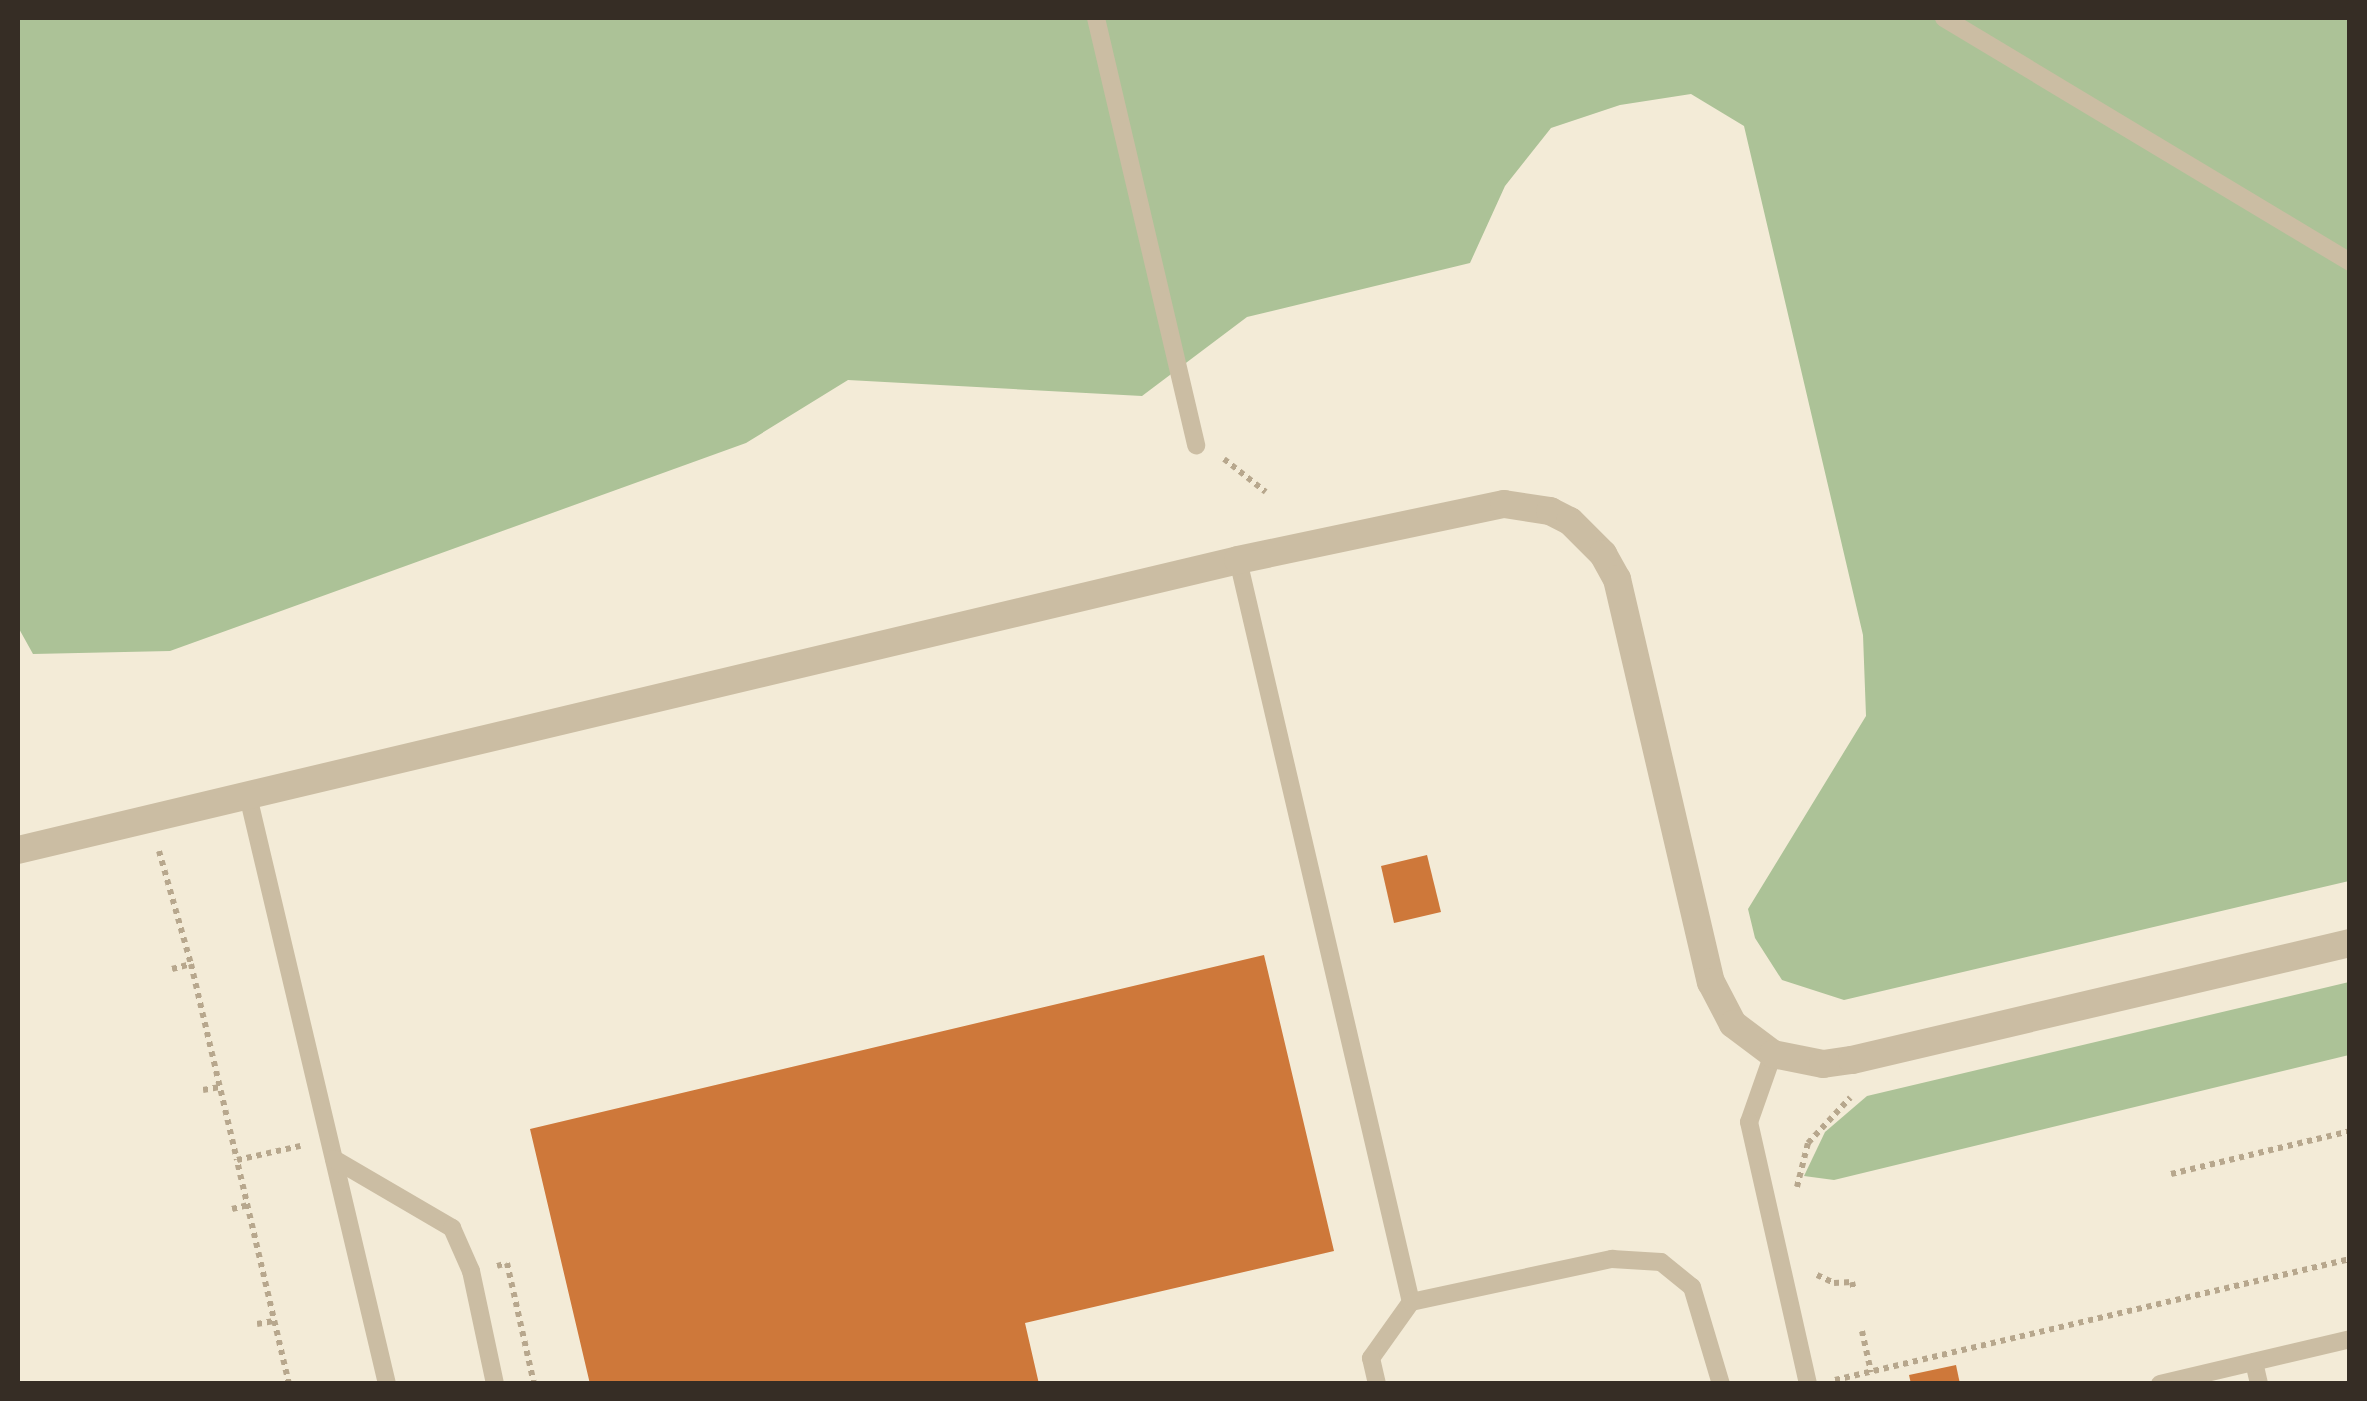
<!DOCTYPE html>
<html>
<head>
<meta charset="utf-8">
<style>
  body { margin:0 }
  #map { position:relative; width:2367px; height:1401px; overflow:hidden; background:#f3ebd7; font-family:"PT Sans",sans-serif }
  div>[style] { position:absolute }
  .green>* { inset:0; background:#acc297 }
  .building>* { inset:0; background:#ce783a }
  .path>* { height:6px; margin-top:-3px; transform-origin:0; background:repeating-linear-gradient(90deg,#b7a78d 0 5px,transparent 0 10px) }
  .service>* { height:18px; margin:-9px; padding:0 9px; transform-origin:9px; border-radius:9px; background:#cbbda3 }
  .minor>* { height:28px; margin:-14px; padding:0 14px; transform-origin:14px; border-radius:14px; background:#cbbda3 }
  span { translate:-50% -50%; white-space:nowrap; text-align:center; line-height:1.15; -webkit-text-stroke:9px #faf4e4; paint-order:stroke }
  .frame { position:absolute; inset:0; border:20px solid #362d25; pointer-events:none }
</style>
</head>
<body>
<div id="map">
  <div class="green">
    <div style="clip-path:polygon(18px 18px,2349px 18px,2349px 881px,1844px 1000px,1782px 980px,1755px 938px,1748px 909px,1866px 716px,1863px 635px,1744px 126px,1691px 94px,1620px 105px,1551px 128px,1505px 186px,1470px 263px,1247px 317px,1142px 396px,848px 380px,746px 443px,170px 651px,33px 654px,18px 627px)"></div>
    <div style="clip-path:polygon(2349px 982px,2349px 1055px,1834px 1180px,1804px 1176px,1825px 1132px,1867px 1096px)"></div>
  </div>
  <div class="building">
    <div style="clip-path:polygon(1427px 855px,1441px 912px,1394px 923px,1381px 866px)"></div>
    <div style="clip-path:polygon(1264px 955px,1334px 1251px,1025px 1323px,1039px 1384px,590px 1384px,530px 1129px)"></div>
    <div style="clip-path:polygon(1956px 1365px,1960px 1384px,1911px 1384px,1909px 1375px)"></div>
  </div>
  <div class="path">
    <div style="left:1224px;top:459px;width:53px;rotate:38.2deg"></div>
    <div style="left:159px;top:851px;width:117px;rotate:74.2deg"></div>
    <div style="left:172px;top:969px;width:20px;rotate:-15deg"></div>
    <div style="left:191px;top:964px;width:201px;rotate:76.8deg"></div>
    <div style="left:203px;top:1090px;width:17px;rotate:-10deg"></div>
    <div style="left:2171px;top:1174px;width:184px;rotate:-13.5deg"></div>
    <div style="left:1797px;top:1187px;width:45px;rotate:-76deg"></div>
    <div style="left:1808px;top:1143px;width:62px;rotate:-47deg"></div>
    <div style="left:232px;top:1209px;width:16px;rotate:-14deg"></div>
    <div style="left:497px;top:1266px;width:10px;rotate:-17deg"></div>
    <div style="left:507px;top:1263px;width:124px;rotate:77.4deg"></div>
    <div style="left:1817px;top:1275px;width:19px;rotate:25deg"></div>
    <div style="left:1834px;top:1283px;width:18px;rotate:-3deg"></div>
    <div style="left:1852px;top:1282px;width:8px;rotate:76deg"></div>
    <div style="left:257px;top:1324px;width:17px;rotate:-10deg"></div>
    <div style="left:1862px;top:1331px;width:42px;rotate:77.6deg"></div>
    <div style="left:1835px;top:1380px;width:529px;rotate:-13.22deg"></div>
    <div style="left:289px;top:1384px;width:230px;rotate:-103.1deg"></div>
    <div style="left:237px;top:1160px;width:65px;rotate:-12.5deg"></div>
  </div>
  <div class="service">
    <div style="left:1096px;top:18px;width:439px;rotate:76.8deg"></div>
    <div style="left:1944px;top:18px;width:474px;rotate:31deg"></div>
    <div style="left:1238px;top:560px;width:762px;rotate:76.88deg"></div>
    <div style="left:1411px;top:1302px;width:69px;rotate:125.5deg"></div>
    <div style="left:1371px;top:1358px;width:27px;rotate:77deg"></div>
    <div style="left:248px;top:796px;width:604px;rotate:76.7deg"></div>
    <div style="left:1773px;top:1054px;width:72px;rotate:109.4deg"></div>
    <div style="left:1749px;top:1122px;width:269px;rotate:77.3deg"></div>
    <div style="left:334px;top:1159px;width:137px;rotate:30.3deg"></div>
    <div style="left:452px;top:1228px;width:47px;rotate:66.2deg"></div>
    <div style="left:471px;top:1271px;width:116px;rotate:78deg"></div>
    <div style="left:1411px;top:1302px;width:206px;rotate:-12.1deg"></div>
    <div style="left:1612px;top:1259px;width:49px;rotate:3.5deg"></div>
    <div style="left:1661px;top:1262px;width:40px;rotate:39deg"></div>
    <div style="left:1692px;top:1287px;width:101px;rotate:73.4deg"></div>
    <div style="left:2254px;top:1362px;width:23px;rotate:77deg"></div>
    <div style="left:2160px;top:1384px;width:195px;rotate:-13.3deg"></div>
  </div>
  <div class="minor">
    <div style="left:18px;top:850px;width:1254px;rotate:-13.37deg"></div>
    <div style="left:1238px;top:560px;width:272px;rotate:-11.9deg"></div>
    <div style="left:1504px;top:504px;width:47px;rotate:8.7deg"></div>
    <div style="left:1550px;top:511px;width:22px;rotate:27deg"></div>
    <div style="left:1570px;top:521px;width:47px;rotate:45deg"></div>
    <div style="left:1603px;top:554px;width:29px;rotate:61deg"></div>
    <div style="left:1617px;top:579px;width:414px;rotate:76.9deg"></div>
    <div style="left:1711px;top:982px;width:47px;rotate:62.4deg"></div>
    <div style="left:1733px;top:1024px;width:50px;rotate:36.9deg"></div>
    <div style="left:1773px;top:1054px;width:51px;rotate:11.3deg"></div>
    <div style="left:1823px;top:1064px;width:29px;rotate:-8deg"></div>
    <div style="left:1852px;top:1060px;width:512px;rotate:-13.22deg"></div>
  </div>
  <div class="frame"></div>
</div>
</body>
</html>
